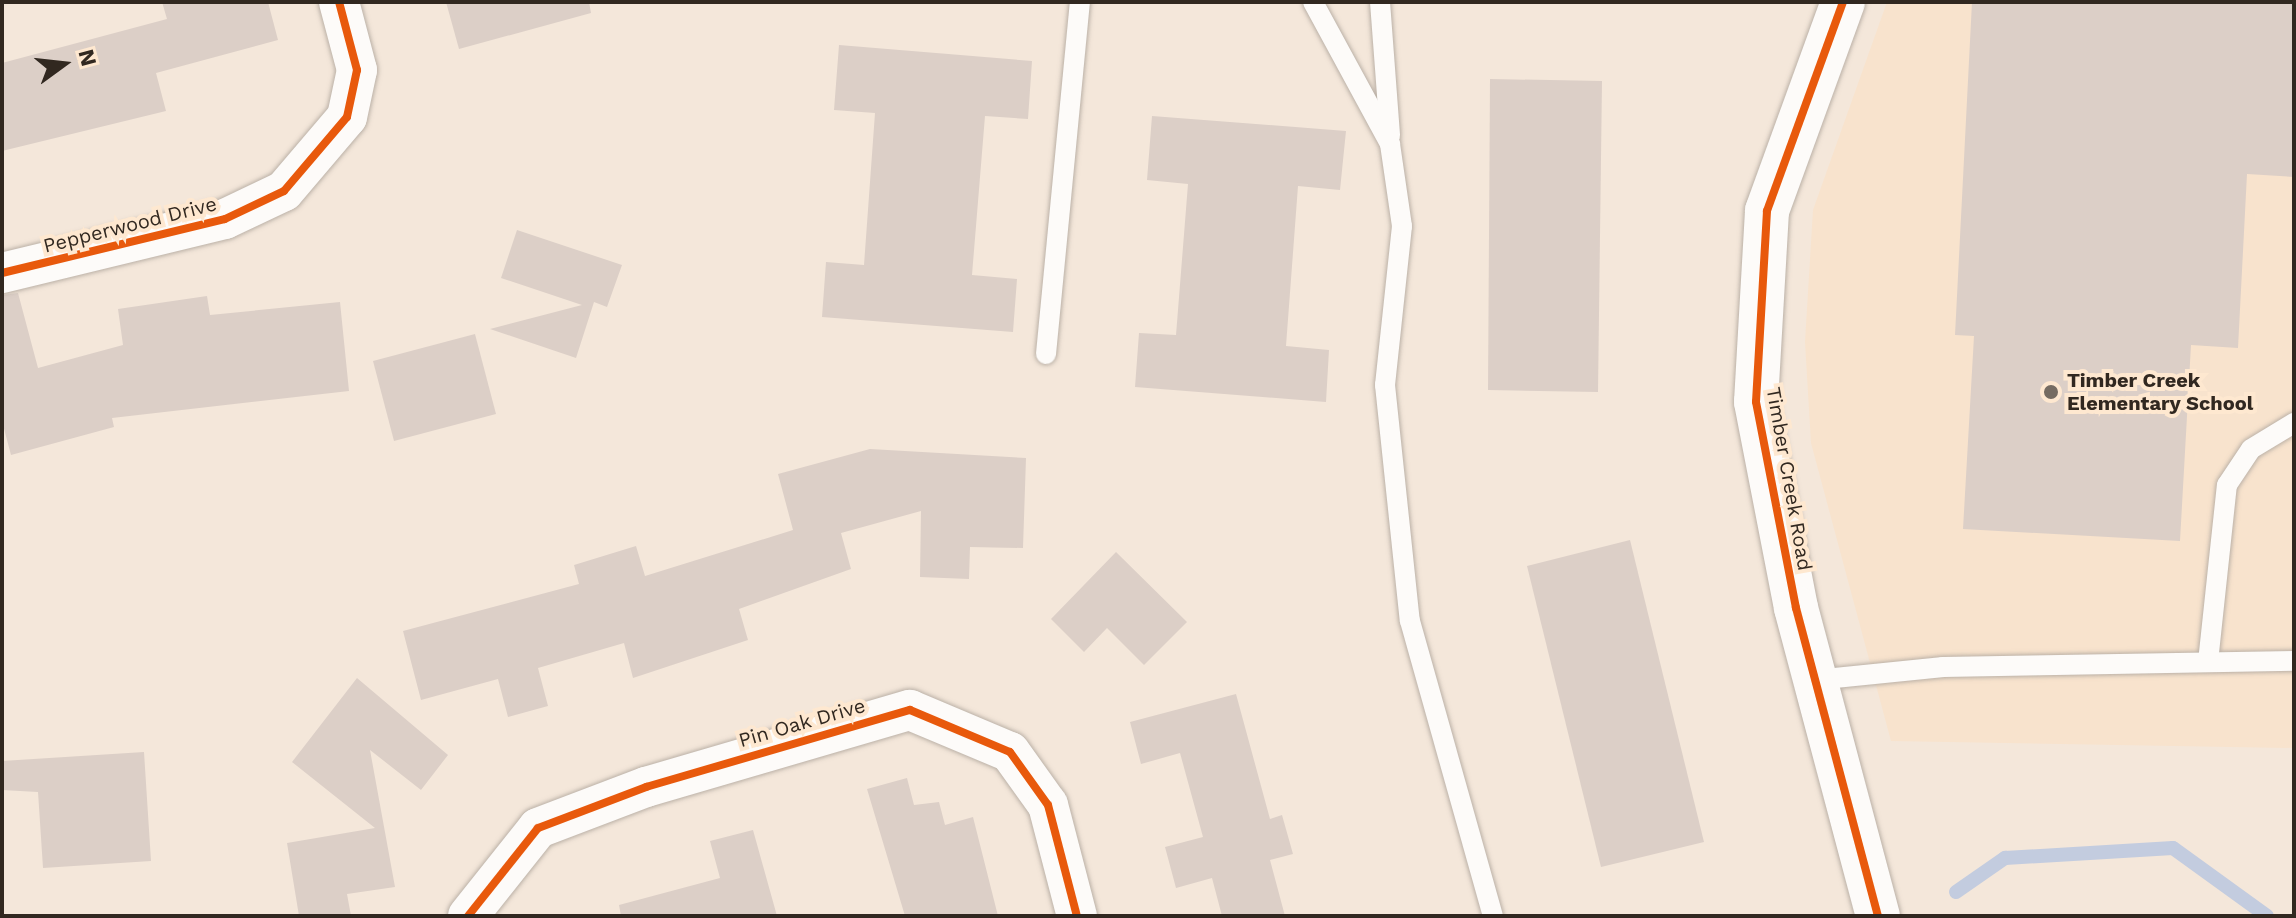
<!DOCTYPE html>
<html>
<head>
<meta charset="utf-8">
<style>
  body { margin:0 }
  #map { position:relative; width:2296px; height:918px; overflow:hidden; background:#f4e7da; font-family:"Work Sans",sans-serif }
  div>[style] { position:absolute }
  .built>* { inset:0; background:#f8e3cd }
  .stream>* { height:14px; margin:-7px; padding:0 7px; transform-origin:7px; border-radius:7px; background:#c3ccdf }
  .building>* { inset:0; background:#dccfc7 }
  .roads { filter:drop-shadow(0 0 2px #bbb1a7) drop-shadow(0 0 2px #bbb1a7) }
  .service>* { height:20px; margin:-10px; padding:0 10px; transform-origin:10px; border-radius:10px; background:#fdfbf9 }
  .minor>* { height:40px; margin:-20px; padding:0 20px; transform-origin:20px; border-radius:20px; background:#fdfbf9 }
  .tertiary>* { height:44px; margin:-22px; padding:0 22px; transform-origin:22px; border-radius:22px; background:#fdfbf9 }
  .cycleway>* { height:8px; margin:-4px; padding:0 4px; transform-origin:4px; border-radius:4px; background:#e8590c }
  .dots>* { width:22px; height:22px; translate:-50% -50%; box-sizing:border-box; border:4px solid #fee8d0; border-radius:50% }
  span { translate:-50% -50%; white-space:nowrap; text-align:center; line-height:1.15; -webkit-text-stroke:8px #fee8d0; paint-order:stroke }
  .street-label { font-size:20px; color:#312820 }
  .poi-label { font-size:20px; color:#312820; font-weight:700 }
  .left { translate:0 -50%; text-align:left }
  .frame { position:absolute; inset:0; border:4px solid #312820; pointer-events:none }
  .north { position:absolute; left:24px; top:24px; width:80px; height:80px; -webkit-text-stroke:6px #fee8d0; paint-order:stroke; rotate:75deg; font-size:22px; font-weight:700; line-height:32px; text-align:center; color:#312820 }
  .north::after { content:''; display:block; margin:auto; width:28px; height:36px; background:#312820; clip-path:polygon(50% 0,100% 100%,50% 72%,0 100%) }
</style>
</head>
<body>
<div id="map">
  <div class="built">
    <div style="clip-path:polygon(1887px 2px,2294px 2px,2294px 748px,1891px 741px,1811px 443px,1805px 342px,1813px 210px)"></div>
  </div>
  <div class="stream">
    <div style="left:1956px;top:892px;width:60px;rotate:-34.8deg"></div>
    <div style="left:2005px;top:858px;width:168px;rotate:-3.4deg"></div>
    <div style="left:2173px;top:848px;width:116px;rotate:35.9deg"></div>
  </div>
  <div class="building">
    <div style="clip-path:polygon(162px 2px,268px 2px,278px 40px,156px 73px,166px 111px,2px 151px,2px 63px,167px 19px)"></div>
    <div style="clip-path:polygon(446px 2px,589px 2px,591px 13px,459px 49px)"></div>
    <div style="clip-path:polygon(1972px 2px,2294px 2px,2294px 177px,2247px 174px,2238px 348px,2191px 345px,2180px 541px,1963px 529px,1974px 336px,1955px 335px)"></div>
    <div style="clip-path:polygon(839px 45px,1032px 61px,1028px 119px,985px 116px,972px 275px,1017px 279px,1013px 332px,822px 317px,826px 262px,864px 265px,875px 113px,834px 110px)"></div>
    <div style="clip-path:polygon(1490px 79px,1602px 81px,1598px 392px,1488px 390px)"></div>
    <div style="clip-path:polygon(1152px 116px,1346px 131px,1340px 190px,1298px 186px,1286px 346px,1329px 350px,1326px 402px,1135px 387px,1139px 333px,1176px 335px,1188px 184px,1147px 180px)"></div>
    <div style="clip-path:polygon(517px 230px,622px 265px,607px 307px,594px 302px,576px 358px,490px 329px,582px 305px,501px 278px)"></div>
    <div style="clip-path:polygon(18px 293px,38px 368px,123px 345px,118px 309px,207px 296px,210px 315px,340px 302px,349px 391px,112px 418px,114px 427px,11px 455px,2px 421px,2px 295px)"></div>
    <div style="clip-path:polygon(475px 334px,496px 414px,394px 441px,373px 361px)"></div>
    <div style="clip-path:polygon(870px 449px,1026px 458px,1023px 548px,970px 547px,969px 579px,920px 577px,921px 511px,841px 533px,851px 569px,739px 609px,748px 640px,633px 678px,624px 643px,538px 668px,548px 706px,508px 717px,498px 679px,421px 700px,403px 631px,579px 584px,574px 565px,636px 546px,645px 576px,793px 530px,778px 474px)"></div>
    <div style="clip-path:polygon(1630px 540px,1704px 842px,1601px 867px,1527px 566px)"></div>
    <div style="clip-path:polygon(1116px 552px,1187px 622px,1144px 665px,1107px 628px,1084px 652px,1051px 619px)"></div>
    <div style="clip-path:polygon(357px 678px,448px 755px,421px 790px,370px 750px,395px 887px,347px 894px,351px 916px,299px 916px,287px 843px,375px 828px,292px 762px)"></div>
    <div style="clip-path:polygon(1236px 694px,1270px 819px,1282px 815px,1293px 854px,1270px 860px,1285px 916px,1222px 916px,1212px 878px,1176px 888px,1165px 847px,1203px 837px,1180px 753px,1141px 764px,1130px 722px)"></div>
    <div style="clip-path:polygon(144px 752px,151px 861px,43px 868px,38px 792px,2px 790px,2px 761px)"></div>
    <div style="clip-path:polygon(907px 778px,914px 805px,939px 802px,945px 825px,973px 817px,998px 916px,905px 916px,867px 789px)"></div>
    <div style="clip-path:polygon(753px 830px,777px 916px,621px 916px,619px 905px,720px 878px,710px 841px)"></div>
  </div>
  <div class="roads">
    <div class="service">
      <div style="left:1313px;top:2px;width:162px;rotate:61.5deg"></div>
      <div style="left:1390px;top:144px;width:83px;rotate:81.7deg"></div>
      <div style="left:1402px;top:226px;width:160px;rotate:96.1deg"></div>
      <div style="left:1385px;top:385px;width:237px;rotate:84deg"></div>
      <div style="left:1410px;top:621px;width:306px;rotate:74.3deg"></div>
      <div style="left:1380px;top:2px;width:134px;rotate:85.7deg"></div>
      <div style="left:1046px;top:354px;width:354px;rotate:-84.5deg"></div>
      <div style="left:2208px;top:662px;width:178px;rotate:-83.9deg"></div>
      <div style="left:2227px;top:485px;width:43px;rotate:-56.3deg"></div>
      <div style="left:2251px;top:449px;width:50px;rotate:-31.2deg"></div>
      <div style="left:1815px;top:680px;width:129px;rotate:-5.8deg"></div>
      <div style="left:1943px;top:667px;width:351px;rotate:-1deg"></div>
    </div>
    <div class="minor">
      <div style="left:2px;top:273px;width:229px;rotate:-13.6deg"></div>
      <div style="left:225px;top:219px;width:65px;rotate:-25.4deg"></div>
      <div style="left:284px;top:191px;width:97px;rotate:-49.6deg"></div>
      <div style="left:347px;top:117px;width:48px;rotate:-78deg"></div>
      <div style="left:357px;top:70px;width:70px;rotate:-104.8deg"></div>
      <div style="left:468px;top:916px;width:112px;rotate:-51.5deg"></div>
      <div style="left:538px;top:828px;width:116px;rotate:-20.8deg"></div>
      <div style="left:646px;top:787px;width:275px;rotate:-16.3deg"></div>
      <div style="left:910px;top:710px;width:108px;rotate:22.8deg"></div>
      <div style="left:1010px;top:752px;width:65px;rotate:54.4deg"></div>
      <div style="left:1048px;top:805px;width:115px;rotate:75.4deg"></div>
    </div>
    <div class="tertiary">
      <div style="left:1843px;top:2px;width:222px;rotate:110deg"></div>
      <div style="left:1767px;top:211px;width:191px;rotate:93.3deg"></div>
      <div style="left:1756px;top:402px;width:210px;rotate:79deg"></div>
      <div style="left:1796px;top:608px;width:319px;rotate:75.1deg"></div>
    </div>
  </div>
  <div class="cycleway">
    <div style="left:1843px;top:2px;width:222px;rotate:110deg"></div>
    <div style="left:1767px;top:211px;width:191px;rotate:93.3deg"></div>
    <div style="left:1756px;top:402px;width:210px;rotate:79deg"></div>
    <div style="left:1796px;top:608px;width:319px;rotate:75.1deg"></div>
    <div style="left:2px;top:273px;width:229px;rotate:-13.6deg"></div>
    <div style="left:225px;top:219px;width:65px;rotate:-25.4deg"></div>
    <div style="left:284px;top:191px;width:97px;rotate:-49.6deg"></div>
    <div style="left:347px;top:117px;width:48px;rotate:-78deg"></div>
    <div style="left:357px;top:70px;width:70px;rotate:-104.8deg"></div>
    <div style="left:468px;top:916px;width:112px;rotate:-51.5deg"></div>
    <div style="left:538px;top:828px;width:116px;rotate:-20.8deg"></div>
    <div style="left:646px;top:787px;width:275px;rotate:-16.3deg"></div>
    <div style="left:910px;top:710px;width:108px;rotate:22.8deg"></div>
    <div style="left:1010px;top:752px;width:65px;rotate:54.4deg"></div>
    <div style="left:1048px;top:805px;width:115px;rotate:75.4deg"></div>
  </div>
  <div class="dots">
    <div style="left:2051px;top:392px;background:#756b61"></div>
  </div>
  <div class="street-label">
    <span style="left:130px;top:225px;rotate:-14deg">Pepperwood Drive</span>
    <span style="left:1789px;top:479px;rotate:80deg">Timber Creek Road</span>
    <span style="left:802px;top:723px;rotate:-16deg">Pin Oak Drive</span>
  </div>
  <div class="poi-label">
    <span class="left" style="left:2067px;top:392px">Timber Creek<br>Elementary School</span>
  </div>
  <div class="frame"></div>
  <div class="north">N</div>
</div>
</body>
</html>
